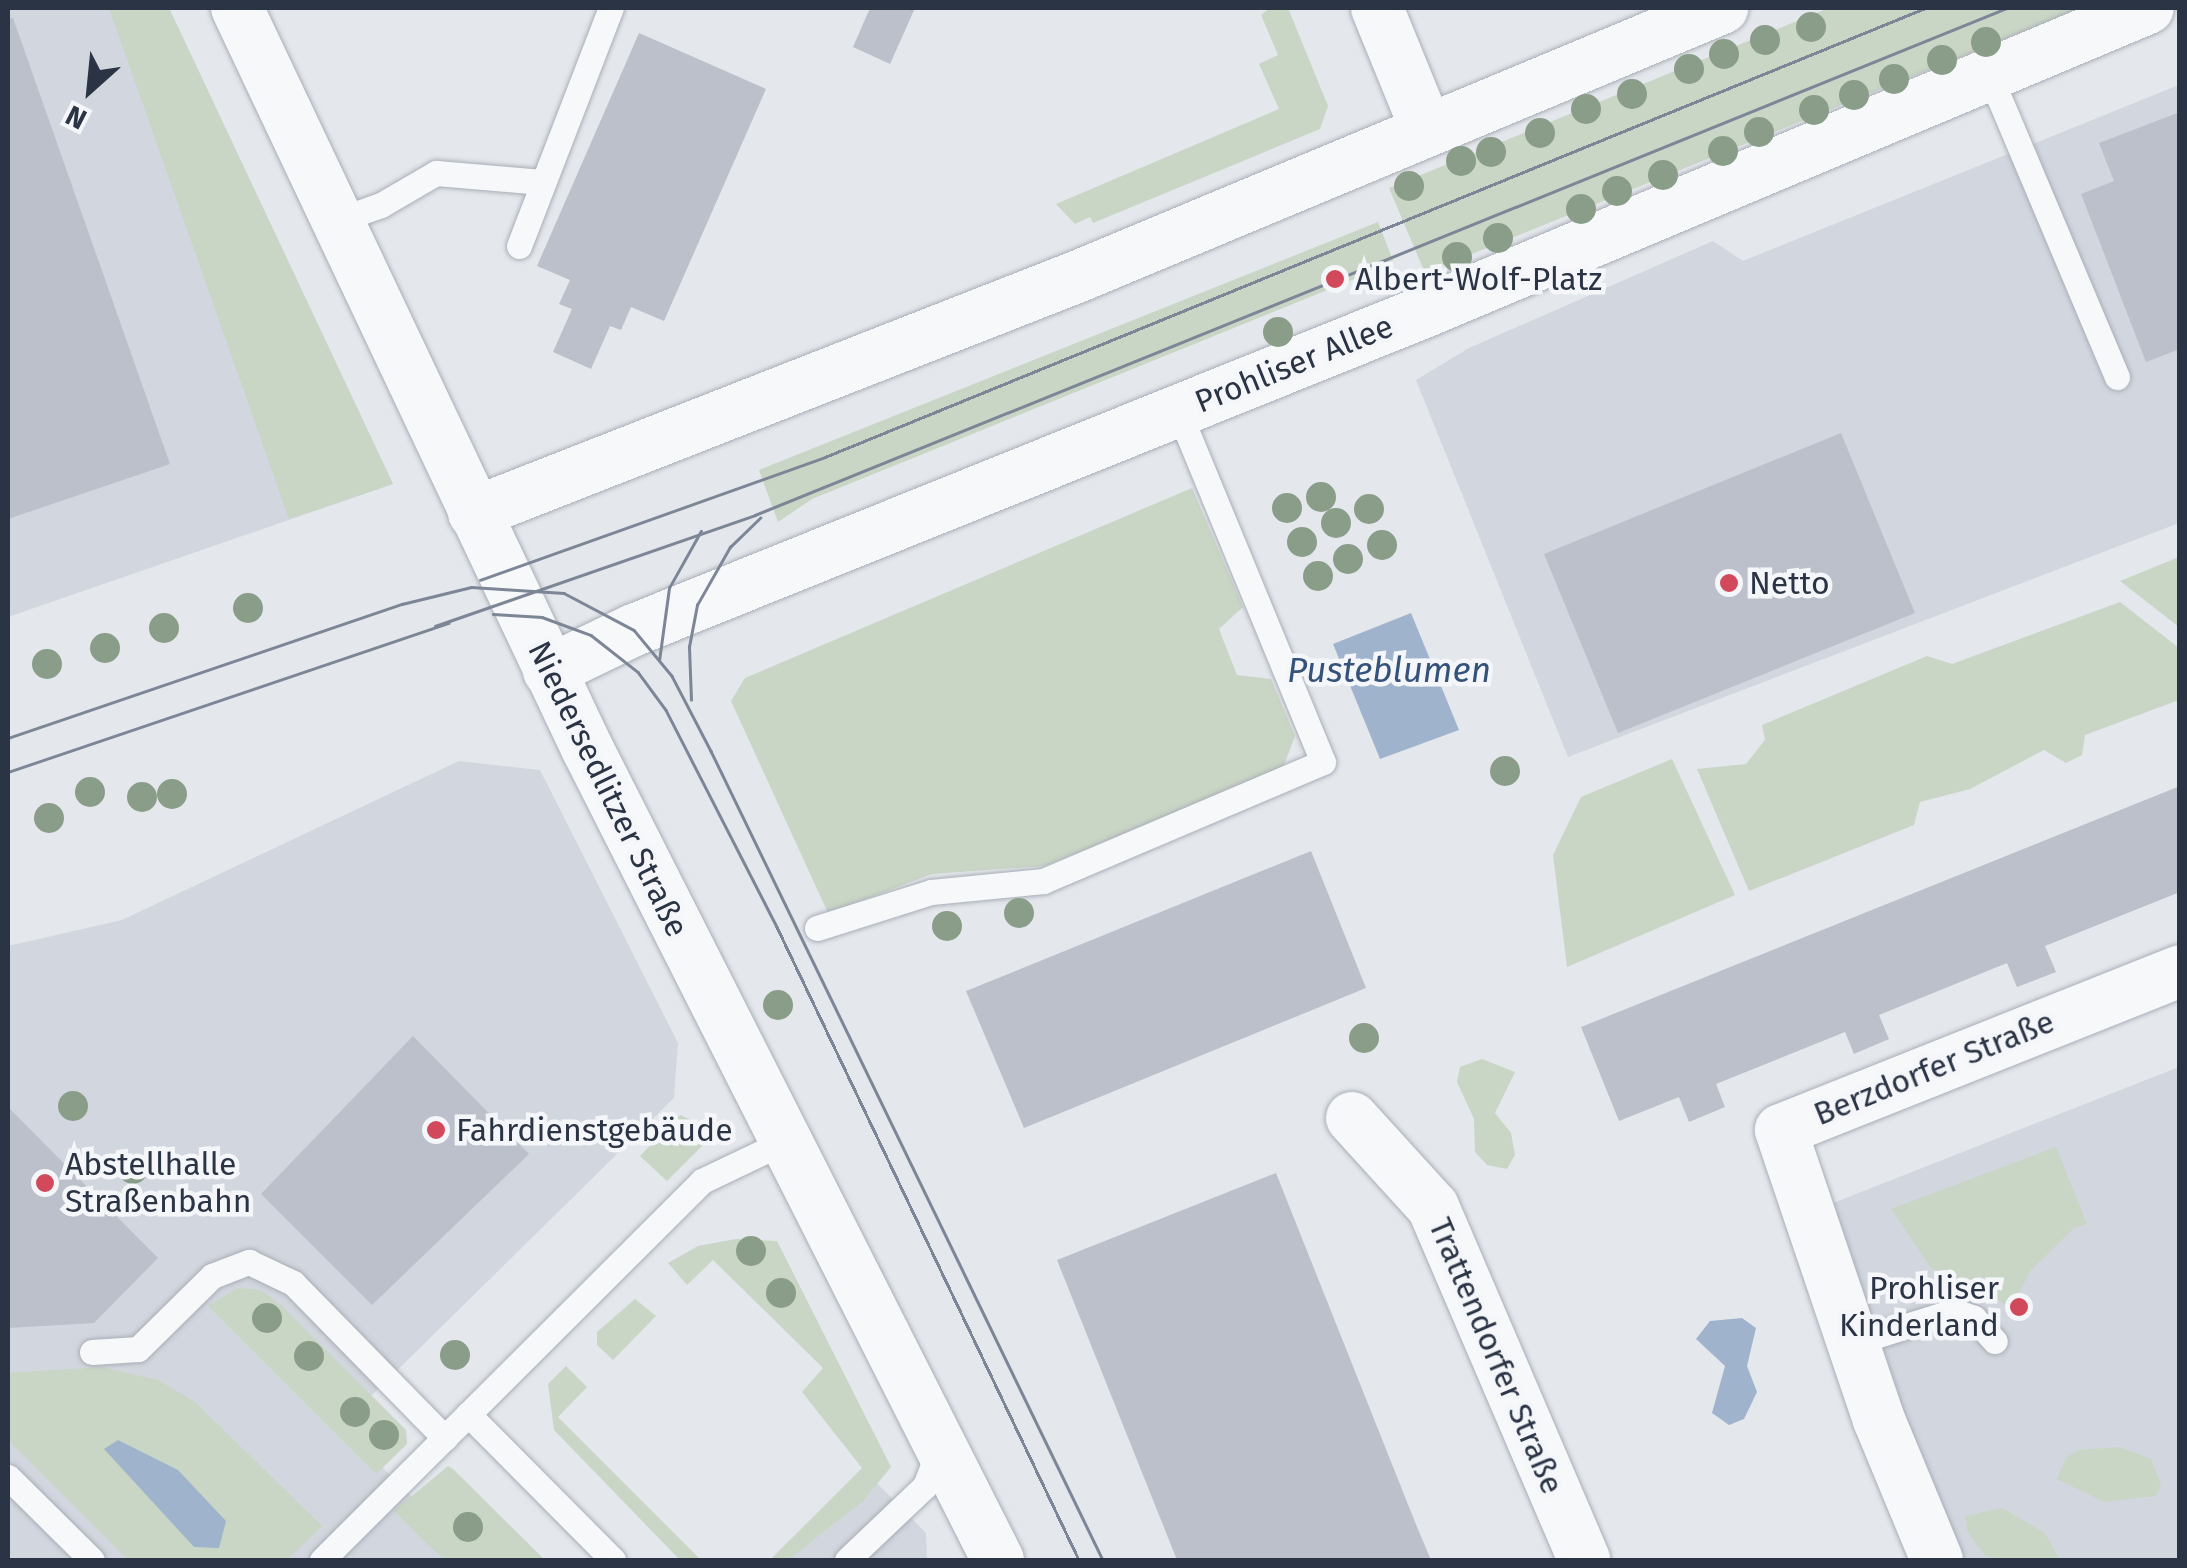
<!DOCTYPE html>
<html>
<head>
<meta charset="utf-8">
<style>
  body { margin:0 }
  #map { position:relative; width:2187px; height:1568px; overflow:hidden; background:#e4e7ec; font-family:"Fira Sans",sans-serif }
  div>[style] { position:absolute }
  .built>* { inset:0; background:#d2d6de }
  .green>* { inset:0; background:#c9d6c5 }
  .water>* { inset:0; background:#9fb4cc }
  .building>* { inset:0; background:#bbc0ca }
  .roads { filter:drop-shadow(0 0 2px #a9aeb7) drop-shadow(0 0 2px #a9aeb7) }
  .lane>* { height:25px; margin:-12.5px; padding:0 12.5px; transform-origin:12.5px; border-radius:12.5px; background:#f7f8fa }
  .street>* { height:52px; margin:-26px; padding:0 26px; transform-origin:26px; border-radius:26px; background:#f7f8fa }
  .tram>* { height:2.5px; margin:-1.25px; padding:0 1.25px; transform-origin:1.25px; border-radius:1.25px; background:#7d8696 }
  .trees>* { width:30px; height:30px; margin:-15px; border-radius:50%; background:#899d89 }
  .dots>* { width:28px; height:28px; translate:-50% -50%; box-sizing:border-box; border:5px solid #f4f6f9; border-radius:50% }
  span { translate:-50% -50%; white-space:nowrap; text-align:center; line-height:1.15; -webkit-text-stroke:9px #f4f6f9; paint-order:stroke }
  .poi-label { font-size:32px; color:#2b3445 }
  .left { translate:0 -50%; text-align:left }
  .right { translate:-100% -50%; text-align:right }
  .street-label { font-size:32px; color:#2b3445 }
  .water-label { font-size:35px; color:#34527a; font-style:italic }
  .frame { position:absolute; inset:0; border:10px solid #2b3445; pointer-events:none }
  .north { position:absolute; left:40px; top:40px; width:100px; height:100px; -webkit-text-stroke:8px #f4f6f9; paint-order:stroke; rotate:207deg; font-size:28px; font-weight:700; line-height:40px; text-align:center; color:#2b3445 }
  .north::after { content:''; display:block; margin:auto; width:35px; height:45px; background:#2b3445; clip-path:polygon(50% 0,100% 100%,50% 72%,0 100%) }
</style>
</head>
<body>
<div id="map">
  <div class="built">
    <div style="clip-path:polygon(8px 8px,169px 8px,393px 484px,8px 617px)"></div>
    <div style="clip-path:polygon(2179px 85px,2179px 523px,1568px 757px,1416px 380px,1469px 348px,1713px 241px,1743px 261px)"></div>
    <div style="clip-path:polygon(459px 761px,540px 770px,678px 1043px,674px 1098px,366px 1401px,375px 1460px,416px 1501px,527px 1560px,8px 1560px,8px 946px,122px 920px)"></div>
    <div style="clip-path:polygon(2179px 1067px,2179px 1559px,1961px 1560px,1823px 1207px)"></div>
    <div style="clip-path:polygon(863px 1469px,926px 1533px,927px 1560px,770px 1560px)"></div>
  </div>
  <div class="green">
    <div style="clip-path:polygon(109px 8px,169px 8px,393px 484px,289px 519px)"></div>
    <div style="clip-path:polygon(1270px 8px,1288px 8px,1328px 106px,1320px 129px,1093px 223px,1090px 217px,1075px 224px,1056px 204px,1279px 109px,1259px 64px,1278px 55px,1261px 15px)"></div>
    <div style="clip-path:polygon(1829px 8px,2082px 8px,1425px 273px,1389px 188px)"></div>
    <div style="clip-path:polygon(1378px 222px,1394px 263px,812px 499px,778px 522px,759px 470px)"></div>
    <div style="clip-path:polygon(1192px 488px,1243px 607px,1219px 629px,1237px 675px,1271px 679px,1295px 736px,1281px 773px,1044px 866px,932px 874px,828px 913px,731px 701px,745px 678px)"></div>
    <div style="clip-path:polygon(2179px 557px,2179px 627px,2120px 581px)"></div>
    <div style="clip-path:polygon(2120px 602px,2179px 648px,2179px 700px,2085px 735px,2082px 755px,2066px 763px,2044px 750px,1970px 789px,1920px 802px,1914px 825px,1749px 891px,1697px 769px,1746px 764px,1765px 740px,1762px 725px,1927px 656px,1952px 664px)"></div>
    <div style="clip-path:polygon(1672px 759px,1735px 895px,1567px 967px,1553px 855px,1581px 797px)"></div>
    <div style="clip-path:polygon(1482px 1059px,1515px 1072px,1495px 1113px,1511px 1133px,1515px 1155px,1507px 1169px,1487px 1165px,1475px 1152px,1474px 1119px,1457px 1082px,1460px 1067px)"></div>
    <div style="clip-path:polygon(680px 1115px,717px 1131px,667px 1181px,640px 1156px)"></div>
    <div style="clip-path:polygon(2056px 1147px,2087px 1224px,2074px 1228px,2031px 1270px,2011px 1307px,1931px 1268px,1891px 1209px)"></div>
    <div style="clip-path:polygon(736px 1239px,777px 1241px,891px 1467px,863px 1501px,788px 1560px,770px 1560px,862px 1468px,802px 1392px,823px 1368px,713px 1260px,687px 1285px,668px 1263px,698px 1246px)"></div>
    <div style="clip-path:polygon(238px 1288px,261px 1290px,281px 1305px,406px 1430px,407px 1444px,376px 1474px,208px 1306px)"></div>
    <div style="clip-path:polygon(635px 1299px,656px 1316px,613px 1360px,597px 1345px,597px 1332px)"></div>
    <div style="clip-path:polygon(566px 1366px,587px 1387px,558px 1417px,701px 1560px,680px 1560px,554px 1430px,548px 1384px)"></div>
    <div style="clip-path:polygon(101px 1367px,158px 1380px,195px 1402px,322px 1526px,287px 1560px,128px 1560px,8px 1440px,8px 1373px)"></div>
    <div style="clip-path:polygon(2120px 1447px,2151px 1459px,2161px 1485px,2156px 1496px,2104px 1502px,2057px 1479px,2066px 1458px,2078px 1450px)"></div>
    <div style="clip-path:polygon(448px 1466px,453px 1469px,545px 1560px,445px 1560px,429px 1546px,394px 1511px)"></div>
    <div style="clip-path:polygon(2002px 1508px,2045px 1533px,2060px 1560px,1986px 1557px,1967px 1531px,1966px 1516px)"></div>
  </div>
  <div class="water">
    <div style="clip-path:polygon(1411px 613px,1459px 730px,1380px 759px,1333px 644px)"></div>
    <div style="clip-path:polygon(1742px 1318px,1756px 1328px,1747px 1366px,1757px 1392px,1744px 1419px,1729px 1425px,1712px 1413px,1725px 1366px,1696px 1339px,1710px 1321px)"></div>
    <div style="clip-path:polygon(118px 1440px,178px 1470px,226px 1521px,219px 1548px,194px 1547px,104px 1449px)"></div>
  </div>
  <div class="building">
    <div style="clip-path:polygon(870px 8px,915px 8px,890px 64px,853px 47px)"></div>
    <div style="clip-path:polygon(13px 18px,170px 464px,8px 519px,8px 19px)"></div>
    <div style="clip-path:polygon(639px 33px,766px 89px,664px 321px,631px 307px,621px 330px,610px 326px,591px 369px,553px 352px,572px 309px,559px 304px,570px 280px,537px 266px)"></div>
    <div style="clip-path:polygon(2180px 112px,2180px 349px,2146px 362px,2081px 194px,2114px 181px,2099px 143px)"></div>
    <div style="clip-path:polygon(1841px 433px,1915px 613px,1618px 733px,1544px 554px)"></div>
    <div style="clip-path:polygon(2180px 786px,2180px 892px,2045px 946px,2056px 972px,2017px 987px,2007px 963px,1879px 1015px,1889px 1039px,1854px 1054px,1845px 1032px,1716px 1084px,1725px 1107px,1689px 1122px,1679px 1097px,1619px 1121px,1581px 1027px)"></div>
    <div style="clip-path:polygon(1311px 851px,1366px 988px,1024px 1128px,966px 991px)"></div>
    <div style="clip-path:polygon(413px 1036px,529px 1154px,372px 1305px,261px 1194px)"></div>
    <div style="clip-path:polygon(8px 1107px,158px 1258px,94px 1323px,8px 1328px)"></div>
    <div style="clip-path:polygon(1276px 1173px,1417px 1527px,1431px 1560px,1177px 1560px,1057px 1260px)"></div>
  </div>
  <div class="roads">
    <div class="lane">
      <div style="left:1989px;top:74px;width:329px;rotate:67.1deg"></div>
      <div style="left:336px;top:221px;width:48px;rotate:-19.6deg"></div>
      <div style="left:381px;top:205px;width:64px;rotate:-30.2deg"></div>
      <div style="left:436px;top:173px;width:107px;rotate:4.8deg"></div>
      <div style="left:519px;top:246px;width:255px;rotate:-68.9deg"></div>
      <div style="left:817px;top:928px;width:120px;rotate:-17.5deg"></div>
      <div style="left:931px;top:892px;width:113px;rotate:-5.6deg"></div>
      <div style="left:1043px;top:881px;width:304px;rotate:-23deg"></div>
      <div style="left:1323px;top:762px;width:381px;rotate:-112.4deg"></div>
      <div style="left:1853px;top:1343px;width:106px;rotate:-17.6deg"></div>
      <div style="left:1954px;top:1311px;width:21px;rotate:19deg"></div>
      <div style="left:1974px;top:1318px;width:31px;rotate:48deg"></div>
      <div style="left:92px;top:1352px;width:46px;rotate:-3.7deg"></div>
      <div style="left:138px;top:1349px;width:104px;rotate:-44.6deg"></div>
      <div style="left:212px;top:1276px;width:40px;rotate:-21deg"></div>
      <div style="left:249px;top:1262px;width:49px;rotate:25.5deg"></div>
      <div style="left:293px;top:1283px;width:217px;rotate:45.6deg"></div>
      <div style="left:468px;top:1414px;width:206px;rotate:45.2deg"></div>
      <div style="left:8px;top:1477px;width:118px;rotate:44.7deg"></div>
      <div style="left:322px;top:1560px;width:537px;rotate:-44.92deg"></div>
      <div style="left:702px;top:1181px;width:93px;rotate:-25.5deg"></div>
      <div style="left:847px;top:1560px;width:108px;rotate:-43.5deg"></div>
      <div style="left:925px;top:1486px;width:36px;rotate:-69deg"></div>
    </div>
    <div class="street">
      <div style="left:237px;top:8px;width:819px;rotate:64.69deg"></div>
      <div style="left:587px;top:748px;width:910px;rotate:63.15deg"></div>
      <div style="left:1377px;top:8px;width:130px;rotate:67.8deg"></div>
      <div style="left:474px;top:513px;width:650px;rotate:-21.39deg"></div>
      <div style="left:1079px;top:276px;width:697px;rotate:-22.63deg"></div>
      <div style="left:549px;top:671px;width:94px;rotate:-25.8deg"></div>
      <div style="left:634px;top:630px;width:852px;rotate:-21.93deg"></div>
      <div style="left:1424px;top:312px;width:785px;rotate:-22.78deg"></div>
      <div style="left:1352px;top:1118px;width:120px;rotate:47.7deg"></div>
      <div style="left:1433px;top:1207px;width:384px;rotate:66.8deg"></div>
      <div style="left:1937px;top:1560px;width:152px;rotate:-112.5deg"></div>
      <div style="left:1879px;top:1420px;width:306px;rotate:-108.7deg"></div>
      <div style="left:1781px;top:1130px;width:430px;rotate:-21.7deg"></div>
    </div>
  </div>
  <div class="tram">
    <div style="left:480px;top:580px;width:366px;rotate:-19.6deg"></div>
    <div style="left:825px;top:457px;width:1188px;rotate:-22.2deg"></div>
    <div style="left:493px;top:614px;width:49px;rotate:3.5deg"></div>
    <div style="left:542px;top:617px;width:52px;rotate:20.2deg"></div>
    <div style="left:591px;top:635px;width:60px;rotate:38.2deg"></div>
    <div style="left:638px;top:672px;width:47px;rotate:53.6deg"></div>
    <div style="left:666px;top:710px;width:244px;rotate:62.9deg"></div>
    <div style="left:777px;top:927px;width:701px;rotate:64.49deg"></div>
    <div style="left:435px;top:626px;width:339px;rotate:-19.1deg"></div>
    <div style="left:755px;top:515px;width:1351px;rotate:-22.05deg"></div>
    <div style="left:659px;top:661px;width:74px;rotate:-82.2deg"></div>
    <div style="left:669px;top:588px;width:65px;rotate:-60.7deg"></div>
    <div style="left:691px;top:700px;width:53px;rotate:-92.2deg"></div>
    <div style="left:689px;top:647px;width:43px;rotate:-79.2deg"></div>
    <div style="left:697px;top:605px;width:67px;rotate:-60.4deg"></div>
    <div style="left:730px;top:547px;width:42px;rotate:-44deg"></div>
    <div style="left:8px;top:738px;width:416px;rotate:-18.8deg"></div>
    <div style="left:402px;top:604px;width:71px;rotate:-13.8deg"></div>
    <div style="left:471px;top:587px;width:93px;rotate:3.7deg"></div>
    <div style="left:564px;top:593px;width:79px;rotate:27.9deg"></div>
    <div style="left:634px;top:630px;width:60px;rotate:50.4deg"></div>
    <div style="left:672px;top:676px;width:85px;rotate:62.5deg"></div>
    <div style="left:711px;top:751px;width:899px;rotate:64.15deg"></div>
    <div style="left:8px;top:772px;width:465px;rotate:-18.7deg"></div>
  </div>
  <div class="trees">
    <div style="left:1811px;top:27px"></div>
    <div style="left:1765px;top:40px"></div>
    <div style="left:1986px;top:42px"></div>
    <div style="left:1724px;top:54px"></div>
    <div style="left:1942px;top:60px"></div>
    <div style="left:1689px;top:69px"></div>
    <div style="left:1894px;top:79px"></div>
    <div style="left:1632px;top:94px"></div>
    <div style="left:1854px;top:95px"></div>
    <div style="left:1586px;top:109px"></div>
    <div style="left:1814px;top:110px"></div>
    <div style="left:1759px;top:132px"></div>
    <div style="left:1540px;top:133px"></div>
    <div style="left:1723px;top:151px"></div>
    <div style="left:1491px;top:152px"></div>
    <div style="left:1461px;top:161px"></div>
    <div style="left:1663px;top:175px"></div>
    <div style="left:1409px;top:186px"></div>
    <div style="left:1617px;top:191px"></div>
    <div style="left:1581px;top:209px"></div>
    <div style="left:1498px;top:238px"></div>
    <div style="left:1457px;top:257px"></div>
    <div style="left:1278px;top:332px"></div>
    <div style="left:1321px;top:497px"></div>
    <div style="left:1287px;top:508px"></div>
    <div style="left:1369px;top:509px"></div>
    <div style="left:1336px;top:523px"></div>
    <div style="left:1302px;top:542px"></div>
    <div style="left:1382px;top:545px"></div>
    <div style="left:1348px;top:559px"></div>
    <div style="left:1318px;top:576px"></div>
    <div style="left:248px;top:608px"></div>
    <div style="left:164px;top:628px"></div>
    <div style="left:105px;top:648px"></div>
    <div style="left:47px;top:664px"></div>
    <div style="left:1505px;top:771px"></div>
    <div style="left:90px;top:792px"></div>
    <div style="left:172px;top:794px"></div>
    <div style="left:142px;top:797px"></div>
    <div style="left:49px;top:818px"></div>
    <div style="left:1019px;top:913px"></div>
    <div style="left:947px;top:926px"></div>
    <div style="left:778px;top:1005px"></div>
    <div style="left:1364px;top:1038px"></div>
    <div style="left:73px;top:1106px"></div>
    <div style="left:133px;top:1169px"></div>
    <div style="left:751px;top:1251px"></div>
    <div style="left:781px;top:1293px"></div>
    <div style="left:267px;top:1318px"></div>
    <div style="left:455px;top:1355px"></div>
    <div style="left:309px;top:1356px"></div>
    <div style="left:355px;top:1412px"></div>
    <div style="left:384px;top:1435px"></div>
    <div style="left:468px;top:1527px"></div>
  </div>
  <div class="dots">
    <div style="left:1335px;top:279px;background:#d1495b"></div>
    <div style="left:1729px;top:583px;background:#d1495b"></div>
    <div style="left:436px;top:1130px;background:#d1495b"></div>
    <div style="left:45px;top:1183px;background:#d1495b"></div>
    <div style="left:2019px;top:1307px;background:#d1495b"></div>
  </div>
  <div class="poi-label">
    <span class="left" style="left:1355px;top:279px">Albert-Wolf-Platz</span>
    <span class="left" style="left:1749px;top:583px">Netto</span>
    <span class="left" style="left:456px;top:1130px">Fahrdienstgebäude</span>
    <span class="left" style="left:65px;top:1183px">Abstellhalle<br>Straßenbahn</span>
    <span class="right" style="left:1999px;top:1307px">Prohliser<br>Kinderland</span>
  </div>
  <div class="street-label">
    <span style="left:1294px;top:364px;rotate:-22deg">Prohliser Allee</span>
    <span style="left:608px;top:789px;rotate:64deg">Niedersedlitzer Straße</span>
    <span style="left:1934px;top:1068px;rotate:-22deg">Berzdorfer Straße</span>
    <span style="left:1496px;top:1356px;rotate:67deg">Trattendorfer Straße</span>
  </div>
  <div class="water-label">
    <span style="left:1389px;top:670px">Pusteblumen</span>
  </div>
  <div class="frame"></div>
  <div class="north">N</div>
</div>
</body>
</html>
